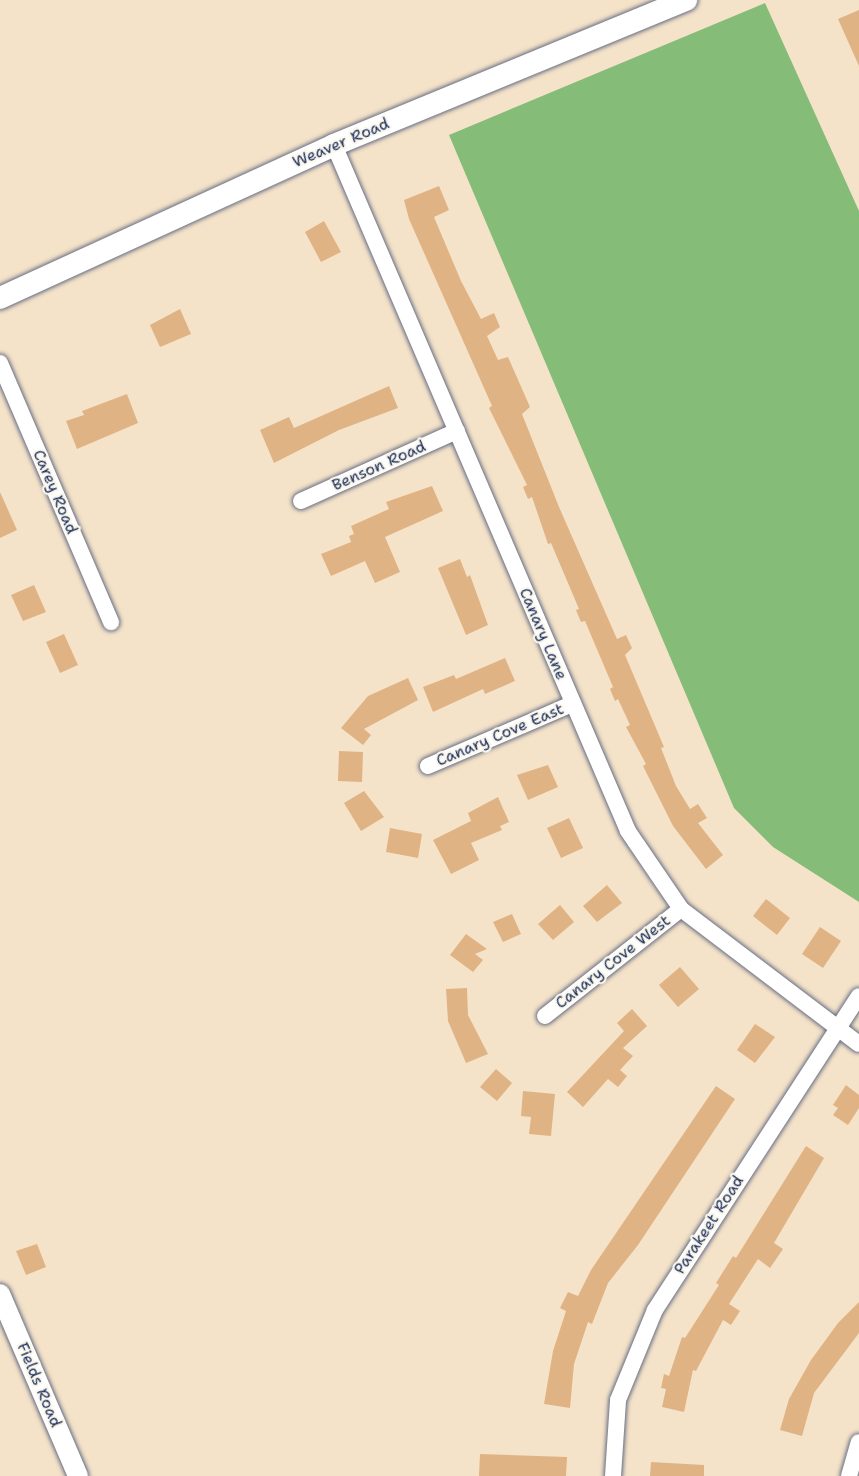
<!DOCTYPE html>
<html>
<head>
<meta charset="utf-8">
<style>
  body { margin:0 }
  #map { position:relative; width:859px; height:1476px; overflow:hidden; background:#f5e3c9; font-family:"Shantell Sans",sans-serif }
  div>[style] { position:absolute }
  .forest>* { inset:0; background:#84bc78 }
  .building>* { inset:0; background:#e0b384 }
  .roads { filter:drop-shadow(0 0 2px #676e83) drop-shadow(0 0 2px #676e83) }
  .minor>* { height:16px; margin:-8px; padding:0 8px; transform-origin:8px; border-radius:8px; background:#fff }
  .tertiary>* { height:20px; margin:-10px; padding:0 10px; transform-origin:10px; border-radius:10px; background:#fff }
  .secondary>* { height:22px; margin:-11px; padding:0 11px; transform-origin:11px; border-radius:11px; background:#fff }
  span { translate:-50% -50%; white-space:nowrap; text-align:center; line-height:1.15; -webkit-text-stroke:4.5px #fbf7ec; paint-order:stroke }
  .street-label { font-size:16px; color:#1b2f5e }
</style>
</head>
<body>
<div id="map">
  <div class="forest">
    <div style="clip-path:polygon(765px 3px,859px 211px,859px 902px,773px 847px,734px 808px,449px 135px)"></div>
  </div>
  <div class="building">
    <div style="clip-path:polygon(859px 10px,859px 66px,838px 19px)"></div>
    <div style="clip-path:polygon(439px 186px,449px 210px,434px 217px,461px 281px,481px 319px,494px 313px,500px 327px,487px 336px,498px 360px,508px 357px,530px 407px,522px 414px,559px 507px,617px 639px,626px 635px,632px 648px,625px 655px,664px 747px,661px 748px,676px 786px,690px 809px,698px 804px,707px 818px,698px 823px,723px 855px,706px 869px,673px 826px,643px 766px,646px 764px,626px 727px,630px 725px,618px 699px,615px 701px,610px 689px,613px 687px,585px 621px,581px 622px,576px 610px,579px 609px,551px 543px,548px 544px,532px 497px,528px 499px,523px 487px,527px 485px,489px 408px,492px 406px,409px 219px,404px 200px)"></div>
    <div style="clip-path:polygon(324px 221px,341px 252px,321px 262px,305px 232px)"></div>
    <div style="clip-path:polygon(180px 309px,191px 334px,160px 347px,150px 325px)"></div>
    <div style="clip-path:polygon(389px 386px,398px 408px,339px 430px,274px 463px,260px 430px,289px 417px,294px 428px)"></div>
    <div style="clip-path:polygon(127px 394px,138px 423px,77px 449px,66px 421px,84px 415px,82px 411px)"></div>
    <div style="clip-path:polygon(432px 486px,443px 511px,385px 537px,400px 572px,375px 583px,365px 561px,331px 576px,321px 554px,351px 542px,349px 536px,354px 534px,351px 526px,389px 509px,386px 502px)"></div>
    <div style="clip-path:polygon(0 492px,17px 530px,0 538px)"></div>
    <div style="clip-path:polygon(460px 559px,467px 577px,470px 575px,488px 625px,466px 635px,438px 568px)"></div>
    <div style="clip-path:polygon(34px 585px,46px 612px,23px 621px,11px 595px)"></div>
    <div style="clip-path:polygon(64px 634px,78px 665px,60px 673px,46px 642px)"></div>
    <div style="clip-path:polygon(505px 658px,515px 681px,485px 694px,483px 689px,433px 712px,423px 687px,454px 675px,456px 679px)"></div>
    <div style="clip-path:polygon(408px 678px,418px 700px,364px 729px,371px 735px,363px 745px,341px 728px,368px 696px)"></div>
    <div style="clip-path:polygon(339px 751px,363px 752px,362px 782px,338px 781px)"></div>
    <div style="clip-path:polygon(548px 765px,558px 787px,528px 800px,517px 775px)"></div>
    <div style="clip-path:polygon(364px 791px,384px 817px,361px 831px,344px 803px)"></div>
    <div style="clip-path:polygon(498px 797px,509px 822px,500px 826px,502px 830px,471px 843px,479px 860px,451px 874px,433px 840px,471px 821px,468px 813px)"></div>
    <div style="clip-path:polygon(569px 818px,583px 848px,561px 858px,547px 828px)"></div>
    <div style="clip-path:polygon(390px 828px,422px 834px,418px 858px,386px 852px)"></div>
    <div style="clip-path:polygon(607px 885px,622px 903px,597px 922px,583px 906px)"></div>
    <div style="clip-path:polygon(766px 899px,790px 918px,777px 935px,753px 916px)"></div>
    <div style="clip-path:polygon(560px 905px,574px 922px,553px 940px,538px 924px)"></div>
    <div style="clip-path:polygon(512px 914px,521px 934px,503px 942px,493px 922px)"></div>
    <div style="clip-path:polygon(820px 927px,841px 941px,823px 968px,802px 954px)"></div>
    <div style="clip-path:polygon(466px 934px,487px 949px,475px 954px,483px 960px,473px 972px,450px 955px)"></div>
    <div style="clip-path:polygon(680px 967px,699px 989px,678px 1007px,659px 985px)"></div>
    <div style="clip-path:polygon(467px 988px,468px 1015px,488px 1054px,466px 1063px,448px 1021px,446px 989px)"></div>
    <div style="clip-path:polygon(632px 1009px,647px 1026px,623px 1048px,633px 1056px,620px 1070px,627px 1076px,618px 1087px,608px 1079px,583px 1107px,567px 1092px,624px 1031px,617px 1023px)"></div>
    <div style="clip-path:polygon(755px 1024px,775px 1037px,755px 1063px,737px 1050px)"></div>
    <div style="clip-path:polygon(496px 1069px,512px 1083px,497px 1101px,480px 1087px)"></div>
    <div style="clip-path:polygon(846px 1085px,859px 1095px,859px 1108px,848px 1125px,833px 1115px,838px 1108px,833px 1105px)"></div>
    <div style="clip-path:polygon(716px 1086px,735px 1099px,638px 1245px,608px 1283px,592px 1324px,588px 1322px,574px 1364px,570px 1408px,544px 1404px,553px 1351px,566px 1311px,560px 1308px,568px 1292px,578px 1296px,591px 1270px)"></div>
    <div style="clip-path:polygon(523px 1091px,555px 1094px,551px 1136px,529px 1134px,531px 1117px,521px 1116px)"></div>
    <div style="clip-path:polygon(806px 1146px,824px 1158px,774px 1243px,783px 1249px,770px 1268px,758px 1259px,729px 1304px,740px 1311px,731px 1325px,723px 1320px,696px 1371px,693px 1370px,684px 1412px,662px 1407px,666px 1389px,661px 1388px,664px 1374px,669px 1376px,682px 1337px,685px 1338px,719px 1285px,716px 1283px,733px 1256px,736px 1258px)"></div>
    <div style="clip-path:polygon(37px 1244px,46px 1267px,26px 1275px,16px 1251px)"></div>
    <div style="clip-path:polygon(859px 1302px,859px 1333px,814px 1393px,802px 1436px,780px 1430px,789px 1399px,811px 1360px,838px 1323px)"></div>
    <div style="clip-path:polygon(480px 1454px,567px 1457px,566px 1476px,479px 1476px)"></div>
    <div style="clip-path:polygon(651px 1462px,704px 1465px,704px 1476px,650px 1476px)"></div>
  </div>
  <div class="roads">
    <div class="minor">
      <div style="left:334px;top:145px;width:746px;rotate:66.8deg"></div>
      <div style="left:628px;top:831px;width:94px;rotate:55.8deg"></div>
      <div style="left:681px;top:909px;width:223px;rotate:37.2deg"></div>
      <div style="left:0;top:363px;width:282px;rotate:66.8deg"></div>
      <div style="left:301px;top:501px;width:171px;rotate:-24.2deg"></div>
      <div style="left:428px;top:766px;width:157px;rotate:-23.3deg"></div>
      <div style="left:545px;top:1016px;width:173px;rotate:-38.2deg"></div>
      <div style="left:613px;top:1476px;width:76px;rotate:-86.2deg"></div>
      <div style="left:618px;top:1400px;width:97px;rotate:-67.7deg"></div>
      <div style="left:655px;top:1310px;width:374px;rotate:-57deg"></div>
      <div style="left:849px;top:1476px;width:35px;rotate:-74deg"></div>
    </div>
    <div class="tertiary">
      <div style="left:0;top:1294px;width:198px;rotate:66.8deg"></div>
    </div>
    <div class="secondary">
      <div style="left:0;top:298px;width:367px;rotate:-24.6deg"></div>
      <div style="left:334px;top:145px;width:381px;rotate:-22.4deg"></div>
    </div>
  </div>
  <div class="street-label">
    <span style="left:341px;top:143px;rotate:-23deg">Weaver Road</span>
    <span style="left:379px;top:466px;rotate:-24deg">Benson Road</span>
    <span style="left:55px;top:492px;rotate:67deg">Carey Road</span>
    <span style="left:543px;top:634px;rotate:67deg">Canary Lane</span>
    <span style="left:500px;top:735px;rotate:-23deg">Canary Cove East</span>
    <span style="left:613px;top:962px;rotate:-38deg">Canary Cove West</span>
    <span style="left:709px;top:1225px;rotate:-57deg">Parakeet Road</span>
    <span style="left:39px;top:1385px;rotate:67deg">Fields Road</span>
  </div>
</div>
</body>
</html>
